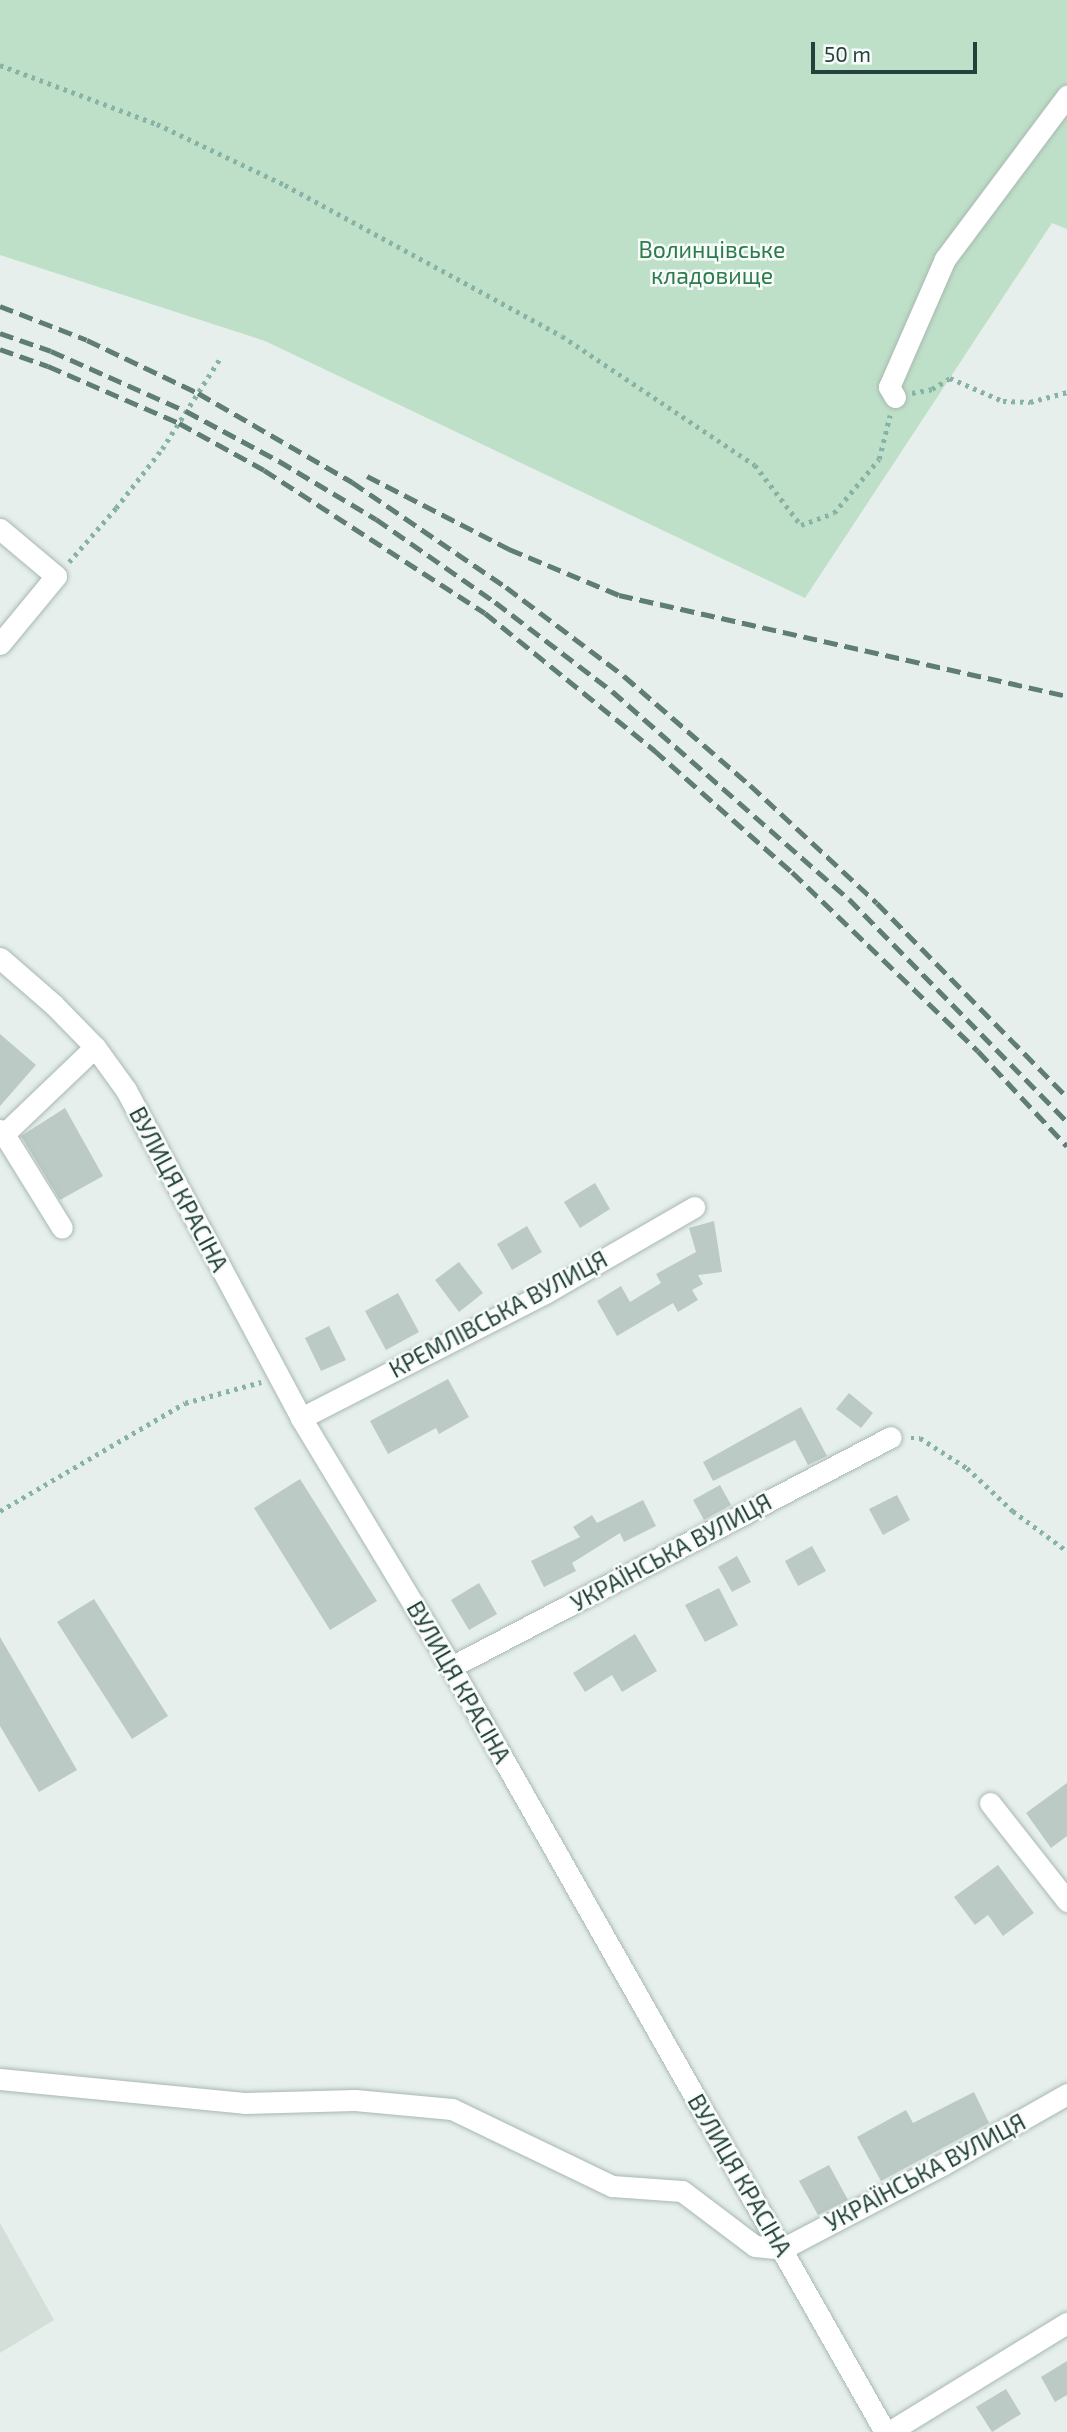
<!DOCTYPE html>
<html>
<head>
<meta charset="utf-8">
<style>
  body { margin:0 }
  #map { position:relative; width:1067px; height:2432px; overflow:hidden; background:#e6efeb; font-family:"Exo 2",sans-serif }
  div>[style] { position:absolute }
  .built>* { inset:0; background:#d4dfda }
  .green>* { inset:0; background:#bfe0c8 }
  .building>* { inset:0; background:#bbcac4 }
  .path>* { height:4.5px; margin-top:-2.25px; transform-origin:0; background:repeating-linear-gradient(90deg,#86b3a5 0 3.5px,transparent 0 8.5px) }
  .roads { filter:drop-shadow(0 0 2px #a8b8b2) drop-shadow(0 0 2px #a8b8b2) }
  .minor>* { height:21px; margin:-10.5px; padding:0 10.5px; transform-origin:10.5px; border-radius:10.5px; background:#fff }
  .rail>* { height:5px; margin-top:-2.5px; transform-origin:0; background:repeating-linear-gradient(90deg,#5f7d75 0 14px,transparent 0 21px) }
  span { translate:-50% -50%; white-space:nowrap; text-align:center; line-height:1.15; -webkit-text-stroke:5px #f7fbf9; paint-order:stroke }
  .park-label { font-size:23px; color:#2d7a4b }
  .street-label { font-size:23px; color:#24423a }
  .scale { position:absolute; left:811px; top:42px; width:166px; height:32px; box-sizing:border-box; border:4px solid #24423a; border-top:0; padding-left:9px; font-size:21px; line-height:24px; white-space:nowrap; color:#24423a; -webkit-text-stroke:5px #f7fbf9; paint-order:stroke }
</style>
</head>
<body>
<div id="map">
  <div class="built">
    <div style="clip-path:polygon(0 2223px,54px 2320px,0 2353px)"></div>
  </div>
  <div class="green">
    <div style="clip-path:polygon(0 0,1067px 0,1067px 229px,1052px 223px,805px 598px,265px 341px,0 255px)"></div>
  </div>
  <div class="building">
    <div style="clip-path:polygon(0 1034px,36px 1065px,0 1106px)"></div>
    <div style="clip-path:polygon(65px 1108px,103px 1176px,60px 1200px,21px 1136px)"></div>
    <div style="clip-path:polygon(595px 1183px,610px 1209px,580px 1228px,564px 1202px)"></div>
    <div style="clip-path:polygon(714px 1221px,722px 1272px,698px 1275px,703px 1284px,692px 1290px,698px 1300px,678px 1312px,673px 1303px,617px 1336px,597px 1301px,621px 1286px,630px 1302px,661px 1283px,656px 1274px,696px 1252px,689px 1228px)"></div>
    <div style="clip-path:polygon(527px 1226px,542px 1252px,512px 1270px,497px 1244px)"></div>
    <div style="clip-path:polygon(459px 1262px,483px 1293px,459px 1312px,435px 1280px)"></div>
    <div style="clip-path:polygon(398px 1293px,419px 1332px,386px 1350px,365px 1311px)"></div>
    <div style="clip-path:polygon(329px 1326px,346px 1360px,321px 1371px,305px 1338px)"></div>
    <div style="clip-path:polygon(448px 1379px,469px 1417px,439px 1434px,436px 1428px,388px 1454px,370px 1421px)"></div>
    <div style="clip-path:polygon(849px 1393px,873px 1413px,861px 1428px,836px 1409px)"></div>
    <div style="clip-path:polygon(801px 1407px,827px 1456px,808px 1465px,795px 1440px,713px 1481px,703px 1462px)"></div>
    <div style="clip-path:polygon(300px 1479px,377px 1601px,330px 1630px,254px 1508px)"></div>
    <div style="clip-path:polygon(720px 1485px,731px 1505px,704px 1520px,693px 1500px)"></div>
    <div style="clip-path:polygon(897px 1495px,910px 1520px,883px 1535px,869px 1509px)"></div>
    <div style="clip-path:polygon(643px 1500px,656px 1526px,624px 1542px,620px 1533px,572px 1563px,576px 1571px,544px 1587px,531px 1561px,580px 1537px,573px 1527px,592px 1515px,597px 1523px)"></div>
    <div style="clip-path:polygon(812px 1546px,826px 1571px,798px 1586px,785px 1561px)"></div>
    <div style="clip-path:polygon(737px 1556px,751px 1582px,732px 1592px,718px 1567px)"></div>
    <div style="clip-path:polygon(479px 1583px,497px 1614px,469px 1630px,451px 1600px)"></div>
    <div style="clip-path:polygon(719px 1588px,738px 1625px,705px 1642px,685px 1605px)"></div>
    <div style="clip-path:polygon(94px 1599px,168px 1716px,132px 1739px,57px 1622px)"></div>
    <div style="clip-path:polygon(635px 1634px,657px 1671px,622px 1692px,612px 1675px,585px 1692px,573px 1673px)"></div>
    <div style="clip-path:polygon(0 1637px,77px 1770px,39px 1792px,0 1726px)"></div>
    <div style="clip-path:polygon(1067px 1783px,1067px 1836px,1051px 1848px,1026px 1813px)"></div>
    <div style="clip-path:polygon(998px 1865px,1034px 1913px,1003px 1936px,988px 1915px,975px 1925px,954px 1897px)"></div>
    <div style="clip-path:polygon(974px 2092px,989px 2123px,881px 2181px,857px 2137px,906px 2110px,913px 2123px)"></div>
    <div style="clip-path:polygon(829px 2165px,848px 2200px,818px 2215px,799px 2181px)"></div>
    <div style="clip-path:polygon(1067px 2361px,1067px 2395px,1055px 2402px,1041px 2377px)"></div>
    <div style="clip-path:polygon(1006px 2389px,1021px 2414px,992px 2432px,976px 2407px)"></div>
  </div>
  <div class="path">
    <div style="left:0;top:65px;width:168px;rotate:20.6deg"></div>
    <div style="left:157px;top:124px;width:142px;rotate:25.5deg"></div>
    <div style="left:285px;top:185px;width:315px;rotate:28.6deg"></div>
    <div style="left:562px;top:336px;width:232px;rotate:33.8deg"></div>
    <div style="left:755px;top:465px;width:76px;rotate:52.5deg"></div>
    <div style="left:801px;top:525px;width:35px;rotate:-20deg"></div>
    <div style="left:834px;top:513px;width:70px;rotate:-50.2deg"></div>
    <div style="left:879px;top:459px;width:45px;rotate:-76deg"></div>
    <div style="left:912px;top:393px;width:20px;rotate:-11deg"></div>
    <div style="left:932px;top:389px;width:21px;rotate:-31deg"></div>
    <div style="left:950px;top:378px;width:58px;rotate:23.5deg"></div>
    <div style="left:1003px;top:401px;width:27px;rotate:2deg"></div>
    <div style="left:1030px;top:402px;width:38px;rotate:-15deg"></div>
    <div style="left:69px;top:562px;width:72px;rotate:-49deg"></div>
    <div style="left:116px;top:508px;width:75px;rotate:-52.1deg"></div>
    <div style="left:162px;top:449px;width:106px;rotate:-57.4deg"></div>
    <div style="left:911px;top:1438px;width:9px"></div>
    <div style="left:920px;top:1438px;width:56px;rotate:32.6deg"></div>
    <div style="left:967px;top:1468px;width:63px;rotate:43.1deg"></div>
    <div style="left:1013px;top:1511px;width:67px;rotate:36.5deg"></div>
    <div style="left:0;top:1511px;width:214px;rotate:-30.3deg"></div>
    <div style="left:185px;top:1403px;width:79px;rotate:-15.4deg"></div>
  </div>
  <div class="roads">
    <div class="minor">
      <div style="left:895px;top:397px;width:12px;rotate:-121deg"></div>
      <div style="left:889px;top:387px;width:140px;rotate:-66.4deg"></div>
      <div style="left:945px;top:259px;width:204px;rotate:-53.2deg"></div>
      <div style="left:0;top:529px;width:73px;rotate:40deg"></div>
      <div style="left:56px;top:576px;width:88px;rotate:129.5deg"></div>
      <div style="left:0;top:958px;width:72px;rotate:41deg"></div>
      <div style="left:54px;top:1005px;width:59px;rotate:45.7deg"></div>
      <div style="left:95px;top:1047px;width:53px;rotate:54.2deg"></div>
      <div style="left:126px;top:1090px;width:372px;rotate:61.9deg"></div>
      <div style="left:301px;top:1418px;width:291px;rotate:58.9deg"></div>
      <div style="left:451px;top:1667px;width:880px;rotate:60.43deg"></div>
      <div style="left:0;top:1130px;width:6px;rotate:45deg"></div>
      <div style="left:4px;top:1134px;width:126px;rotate:-43.7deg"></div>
      <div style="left:4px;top:1134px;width:110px;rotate:58.3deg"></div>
      <div style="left:301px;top:1418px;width:276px;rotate:-27.1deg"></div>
      <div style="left:547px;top:1292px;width:170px;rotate:-30deg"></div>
      <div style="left:451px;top:1667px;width:496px;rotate:-27.6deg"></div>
      <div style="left:990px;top:1803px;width:125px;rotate:51.8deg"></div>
      <div style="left:0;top:2079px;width:245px;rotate:5.6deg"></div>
      <div style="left:244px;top:2103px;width:111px;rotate:-1.5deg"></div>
      <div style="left:355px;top:2100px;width:97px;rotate:5.3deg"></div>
      <div style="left:452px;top:2109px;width:178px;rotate:25.7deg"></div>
      <div style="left:612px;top:2186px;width:70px;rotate:4.1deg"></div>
      <div style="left:682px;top:2191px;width:91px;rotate:37deg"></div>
      <div style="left:755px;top:2246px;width:27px;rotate:6deg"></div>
      <div style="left:782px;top:2249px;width:183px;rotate:-27.7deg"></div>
      <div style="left:944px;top:2164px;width:142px;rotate:-29.6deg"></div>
      <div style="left:889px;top:2432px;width:209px;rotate:-31.5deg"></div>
    </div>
  </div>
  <div class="rail">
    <div style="left:0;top:306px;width:93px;rotate:21.3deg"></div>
    <div style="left:87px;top:340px;width:123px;rotate:25.5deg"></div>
    <div style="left:198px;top:393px;width:178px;rotate:30deg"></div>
    <div style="left:352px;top:482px;width:186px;rotate:34.3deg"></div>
    <div style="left:506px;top:587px;width:148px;rotate:37deg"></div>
    <div style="left:624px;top:676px;width:167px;rotate:40.9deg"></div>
    <div style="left:750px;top:785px;width:173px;rotate:42.9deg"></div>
    <div style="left:877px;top:903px;width:272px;rotate:45.6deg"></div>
    <div style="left:0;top:333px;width:54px;rotate:19.4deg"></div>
    <div style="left:51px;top:351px;width:148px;rotate:24deg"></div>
    <div style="left:186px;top:411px;width:106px;rotate:28.3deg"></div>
    <div style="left:279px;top:461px;width:113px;rotate:30.9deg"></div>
    <div style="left:376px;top:519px;width:145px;rotate:34.9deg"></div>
    <div style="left:495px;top:602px;width:147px;rotate:37.3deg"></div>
    <div style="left:612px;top:691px;width:315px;rotate:41.3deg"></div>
    <div style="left:849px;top:899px;width:312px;rotate:45.6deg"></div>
    <div style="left:0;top:349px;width:51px;rotate:19.5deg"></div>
    <div style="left:48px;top:366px;width:143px;rotate:23.5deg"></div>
    <div style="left:179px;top:423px;width:97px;rotate:28.9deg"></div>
    <div style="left:264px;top:470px;width:263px;rotate:32.9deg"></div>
    <div style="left:485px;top:613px;width:218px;rotate:39deg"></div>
    <div style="left:654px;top:750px;width:184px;rotate:41.5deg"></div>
    <div style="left:792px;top:872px;width:258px;rotate:43.9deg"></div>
    <div style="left:978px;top:1051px;width:130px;rotate:46.9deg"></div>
    <div style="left:367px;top:476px;width:160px;rotate:27.2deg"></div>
    <div style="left:509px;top:549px;width:119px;rotate:22.7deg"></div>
    <div style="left:619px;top:595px;width:459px;rotate:12.7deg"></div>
  </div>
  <div class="park-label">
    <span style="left:712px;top:262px">Волинцівське<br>кладовище</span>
  </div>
  <div class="street-label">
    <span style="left:179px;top:1189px;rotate:62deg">ВУЛИЦЯ КРАСІНА</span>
    <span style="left:498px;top:1314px;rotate:-28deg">КРЕМЛІВСЬКА ВУЛИЦЯ</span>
    <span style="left:671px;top:1552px;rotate:-28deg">УКРАЇНСЬКА ВУЛИЦЯ</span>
    <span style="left:459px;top:1682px;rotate:60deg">ВУЛИЦЯ КРАСІНА</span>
    <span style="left:925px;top:2172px;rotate:-28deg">УКРАЇНСЬКА ВУЛИЦЯ</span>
    <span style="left:740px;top:2175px;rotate:60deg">ВУЛИЦЯ КРАСІНА</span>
  </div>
  <div class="scale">50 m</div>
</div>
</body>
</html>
